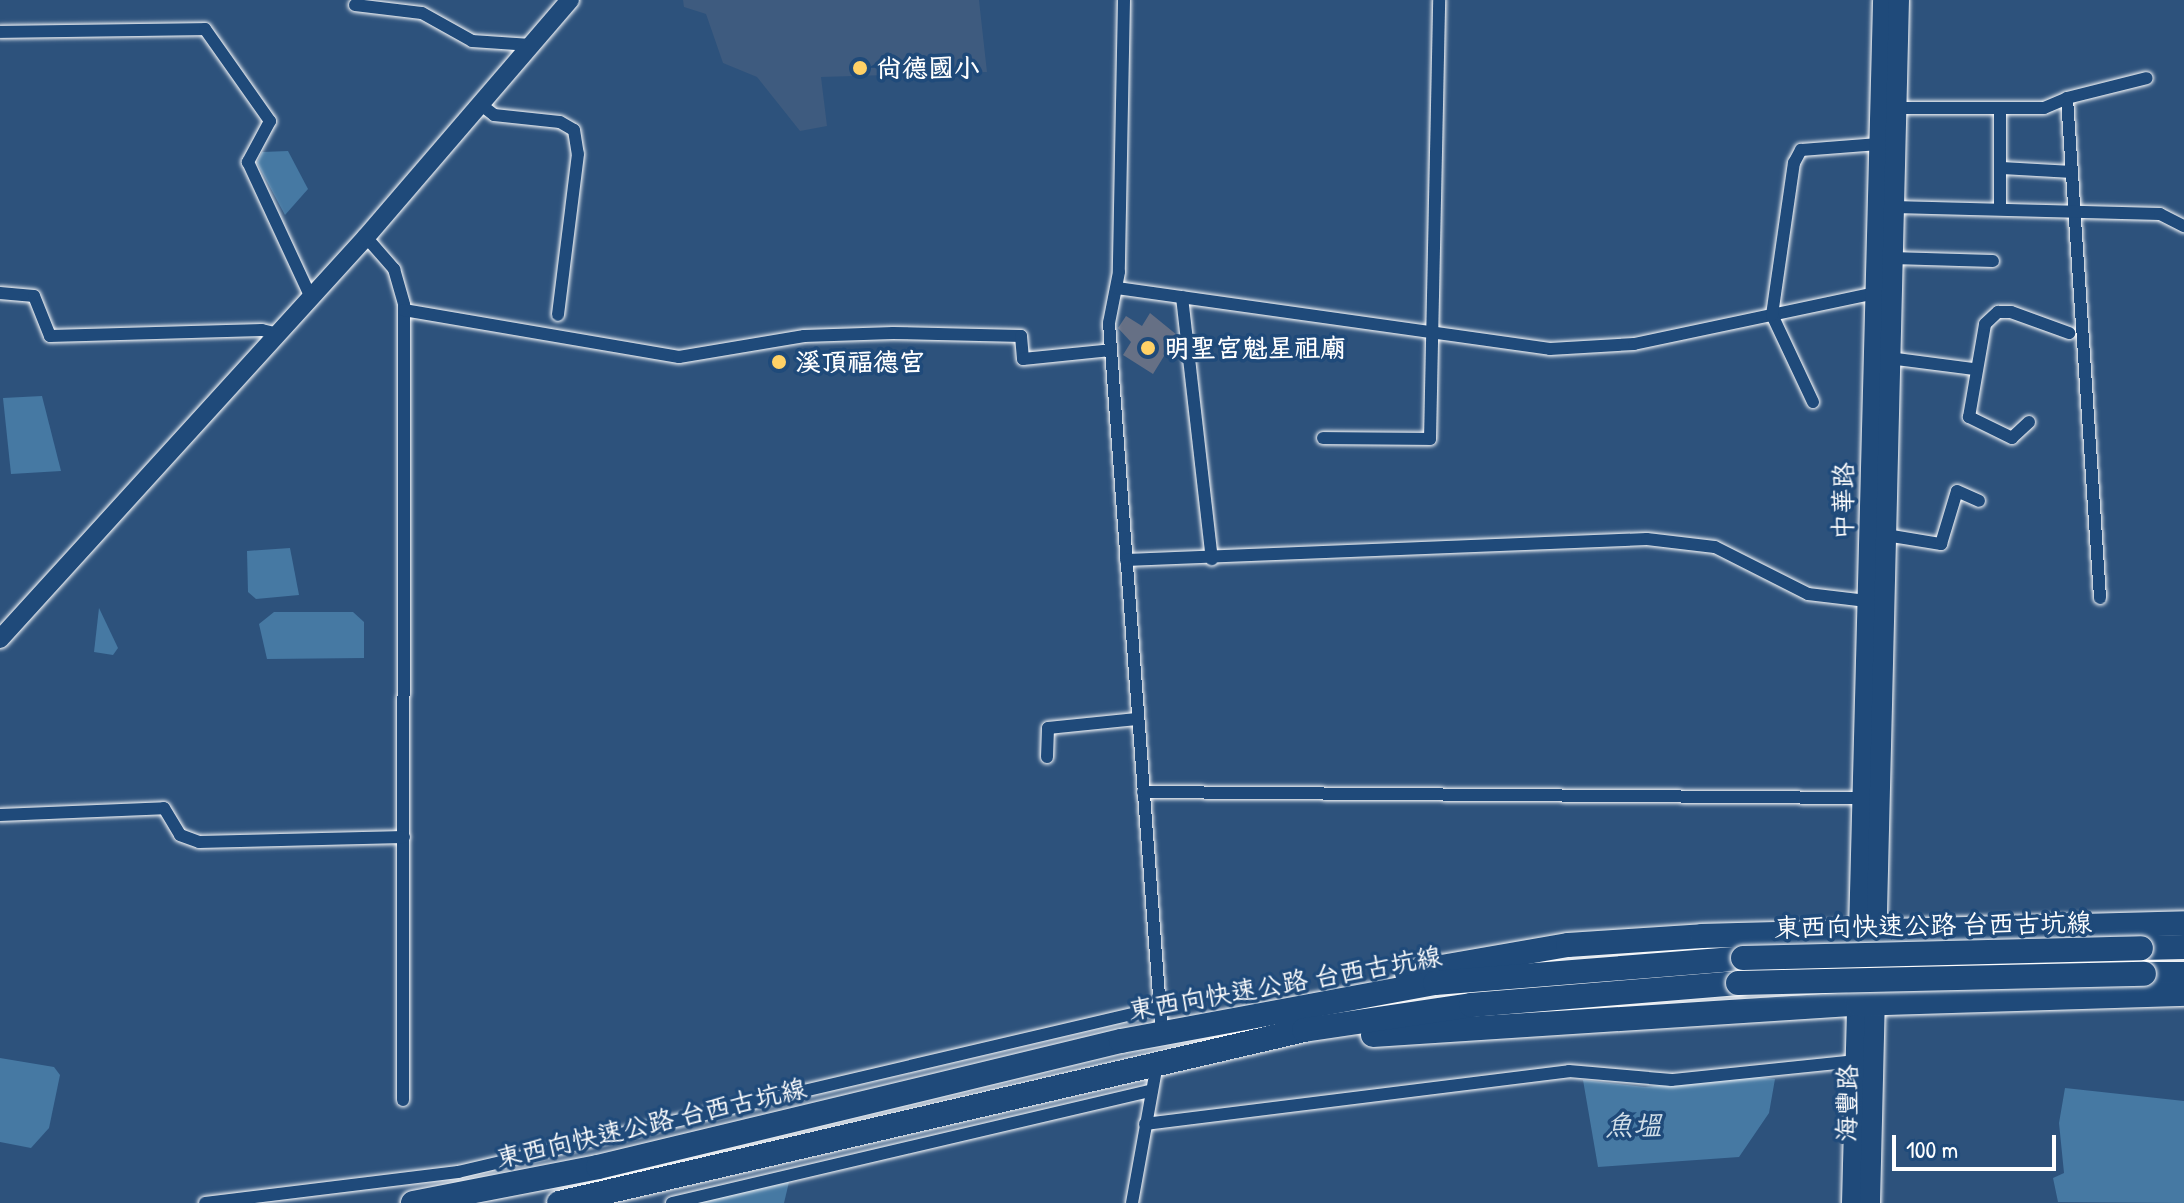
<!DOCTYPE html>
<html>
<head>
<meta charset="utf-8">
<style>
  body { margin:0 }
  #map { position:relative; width:2184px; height:1203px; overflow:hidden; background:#2d527c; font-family:"Patrick Hand","LXGW WenKai TC",sans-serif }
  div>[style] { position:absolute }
  .built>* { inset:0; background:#3e5b7f }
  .water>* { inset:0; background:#4679a3 }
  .building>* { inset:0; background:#667085 }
  .roads { filter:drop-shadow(0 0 2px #fff) drop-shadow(0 0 2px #fff) }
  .street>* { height:12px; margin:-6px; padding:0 6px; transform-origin:6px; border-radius:6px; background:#1f4a7a }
  .secondary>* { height:18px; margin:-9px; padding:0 9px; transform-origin:9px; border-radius:9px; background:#1f4a7a }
  .primary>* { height:20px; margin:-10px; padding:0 10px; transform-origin:10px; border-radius:10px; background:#1f4a7a }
  .highway>* { height:24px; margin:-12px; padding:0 12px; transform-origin:12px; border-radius:12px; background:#1f4a7a }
  .bridges { filter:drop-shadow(0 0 2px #fff) drop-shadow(0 0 2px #fff) }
  .highway-bridge>* { height:24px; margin:-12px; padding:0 12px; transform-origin:12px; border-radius:12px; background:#1f4a7a }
  .dots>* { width:22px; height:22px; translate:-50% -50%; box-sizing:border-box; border:4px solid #1f4a7a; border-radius:50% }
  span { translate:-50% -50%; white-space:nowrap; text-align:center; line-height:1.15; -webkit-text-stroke:7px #1f4a7a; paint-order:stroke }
  .poi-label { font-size:26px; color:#fff; font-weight:700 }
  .left { translate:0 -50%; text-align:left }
  .street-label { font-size:26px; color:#fff }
  .water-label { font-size:28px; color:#d1dee8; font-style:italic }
  .scale { position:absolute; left:1892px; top:1135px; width:164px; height:36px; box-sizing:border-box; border:4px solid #fff; border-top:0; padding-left:10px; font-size:24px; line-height:28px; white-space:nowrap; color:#fff; -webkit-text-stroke:6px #1f4a7a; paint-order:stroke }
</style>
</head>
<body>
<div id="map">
  <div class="built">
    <div style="clip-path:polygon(683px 0,979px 0,987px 72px,821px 77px,827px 126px,800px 131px,757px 77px,723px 63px,706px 14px,684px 7px)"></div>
  </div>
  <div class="water">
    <div style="clip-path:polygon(288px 151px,308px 189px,285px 215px,257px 163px,262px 152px)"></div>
    <div style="clip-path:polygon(42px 396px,61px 471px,11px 474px,3px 398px)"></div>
    <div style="clip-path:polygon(290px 548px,299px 595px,256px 599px,248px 592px,247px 551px)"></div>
    <div style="clip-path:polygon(99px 608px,118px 648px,113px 655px,94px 652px)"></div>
    <div style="clip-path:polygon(274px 612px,353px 612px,364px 622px,364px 658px,267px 659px,259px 624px)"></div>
    <div style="clip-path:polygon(0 1058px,54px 1067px,60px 1075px,49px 1128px,31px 1148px,0 1142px)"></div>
    <div style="clip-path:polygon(1757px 1077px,1775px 1079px,1769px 1113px,1739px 1157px,1598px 1167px,1583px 1080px,1645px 1087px)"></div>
    <div style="clip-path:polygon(2065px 1088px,2184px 1101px,2184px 1203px,2058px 1202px,2053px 1178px,2064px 1173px,2059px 1123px)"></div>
    <div style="clip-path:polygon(789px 1182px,784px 1203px,695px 1203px)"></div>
  </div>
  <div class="building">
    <div style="clip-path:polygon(1150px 313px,1177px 335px,1153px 374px,1123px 355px,1131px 342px,1118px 328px,1126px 316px,1142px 326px)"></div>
  </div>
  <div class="roads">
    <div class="street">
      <div style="left:1124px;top:0;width:272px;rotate:91.1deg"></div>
      <div style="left:1119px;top:272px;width:52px;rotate:101.1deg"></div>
      <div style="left:1109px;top:323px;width:702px;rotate:85.75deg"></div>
      <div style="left:355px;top:5px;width:67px;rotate:6.8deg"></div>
      <div style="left:422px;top:13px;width:57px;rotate:29.2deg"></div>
      <div style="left:472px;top:41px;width:59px;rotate:3.9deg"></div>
      <div style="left:0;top:32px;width:205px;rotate:-0.8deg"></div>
      <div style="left:205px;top:29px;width:113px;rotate:54.8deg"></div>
      <div style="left:270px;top:121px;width:47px;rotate:118.2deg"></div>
      <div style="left:248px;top:162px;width:150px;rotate:65.1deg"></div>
      <div style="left:2067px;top:98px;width:82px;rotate:-14deg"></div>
      <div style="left:480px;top:104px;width:18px;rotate:38deg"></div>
      <div style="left:494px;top:115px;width:66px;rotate:6.1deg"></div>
      <div style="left:560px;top:122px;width:16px;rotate:30deg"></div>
      <div style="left:574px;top:130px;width:24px;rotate:81deg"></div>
      <div style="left:578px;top:154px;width:162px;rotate:97.1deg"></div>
      <div style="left:1897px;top:108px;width:147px"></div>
      <div style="left:2044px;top:108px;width:25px;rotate:-23deg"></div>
      <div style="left:2067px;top:98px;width:501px;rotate:86.22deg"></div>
      <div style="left:2002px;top:168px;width:70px;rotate:3.3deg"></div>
      <div style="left:1894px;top:207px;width:266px;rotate:1.5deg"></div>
      <div style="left:2160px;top:214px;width:27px;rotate:27deg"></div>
      <div style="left:2000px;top:209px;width:99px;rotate:-90deg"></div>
      <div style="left:366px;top:237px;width:43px;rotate:48.8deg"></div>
      <div style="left:394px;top:269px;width:37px;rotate:74deg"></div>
      <div style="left:404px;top:305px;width:795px;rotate:90.07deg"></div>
      <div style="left:1892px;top:258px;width:101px;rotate:1.7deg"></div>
      <div style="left:1117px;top:288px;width:437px;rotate:8deg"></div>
      <div style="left:1550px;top:349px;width:84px;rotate:-3.4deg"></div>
      <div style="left:1634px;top:344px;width:251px;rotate:-11.9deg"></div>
      <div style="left:0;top:293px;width:34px;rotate:5deg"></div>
      <div style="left:34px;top:296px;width:43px;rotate:68.2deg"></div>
      <div style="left:50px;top:336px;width:212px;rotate:-1.6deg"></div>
      <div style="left:262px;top:330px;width:16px;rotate:14deg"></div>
      <div style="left:1182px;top:297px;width:264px;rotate:83.5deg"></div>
      <div style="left:404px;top:310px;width:279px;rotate:9.7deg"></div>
      <div style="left:679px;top:357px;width:127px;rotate:-9.5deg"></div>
      <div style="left:804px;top:336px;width:89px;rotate:-1.9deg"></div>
      <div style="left:893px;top:333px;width:128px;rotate:1.3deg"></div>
      <div style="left:1021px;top:336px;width:23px;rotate:85deg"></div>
      <div style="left:1023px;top:359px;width:88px;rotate:-5.8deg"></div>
      <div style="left:1889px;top:358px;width:86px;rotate:7.4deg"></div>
      <div style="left:1813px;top:402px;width:96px;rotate:-115.2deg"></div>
      <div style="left:1772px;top:315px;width:154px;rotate:-81.8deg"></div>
      <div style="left:1794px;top:163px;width:15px;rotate:-62deg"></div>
      <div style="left:1801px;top:150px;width:78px;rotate:-4.4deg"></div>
      <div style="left:2029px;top:422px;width:23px;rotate:137deg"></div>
      <div style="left:2012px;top:438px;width:48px;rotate:-154deg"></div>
      <div style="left:1969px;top:417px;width:94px;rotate:-80.2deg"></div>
      <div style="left:1985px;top:324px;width:18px;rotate:-43deg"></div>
      <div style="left:1998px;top:312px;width:13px"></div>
      <div style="left:2011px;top:312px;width:62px;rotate:19.9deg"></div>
      <div style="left:1323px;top:438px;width:107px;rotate:0.5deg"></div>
      <div style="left:1430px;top:439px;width:439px;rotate:-88.8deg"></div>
      <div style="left:1886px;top:535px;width:56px;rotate:9.3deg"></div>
      <div style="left:1941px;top:544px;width:55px;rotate:-73.2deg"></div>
      <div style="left:1957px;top:491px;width:24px;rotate:24deg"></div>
      <div style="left:1126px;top:560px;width:521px;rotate:-2.31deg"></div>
      <div style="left:1647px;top:539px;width:68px;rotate:6.7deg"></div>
      <div style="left:1715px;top:547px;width:104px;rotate:26.8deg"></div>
      <div style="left:1808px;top:594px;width:59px;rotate:6.8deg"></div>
      <div style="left:1047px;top:757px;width:29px;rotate:-88deg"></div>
      <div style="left:1048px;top:728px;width:89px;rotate:-5.8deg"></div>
      <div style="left:1143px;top:792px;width:718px;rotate:0.48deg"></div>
      <div style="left:0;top:815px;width:164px;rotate:-2.4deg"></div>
      <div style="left:164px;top:808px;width:31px;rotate:59deg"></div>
      <div style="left:180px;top:835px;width:20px;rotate:20deg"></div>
      <div style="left:199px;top:842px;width:205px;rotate:-1.4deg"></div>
      <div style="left:1145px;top:1124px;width:427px;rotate:-7.1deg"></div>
      <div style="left:1569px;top:1071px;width:103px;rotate:5deg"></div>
      <div style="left:1672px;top:1080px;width:184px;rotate:-5.9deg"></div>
      <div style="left:205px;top:1203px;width:255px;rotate:-7deg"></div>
      <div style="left:458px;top:1172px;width:723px;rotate:-13.19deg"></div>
      <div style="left:672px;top:1203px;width:493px;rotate:-13.2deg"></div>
      <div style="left:1132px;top:1203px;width:130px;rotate:-79.8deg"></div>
    </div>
    <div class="secondary">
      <div style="left:0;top:639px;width:544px;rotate:-47.68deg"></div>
      <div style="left:366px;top:237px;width:313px;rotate:-49.3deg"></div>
    </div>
    <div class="primary">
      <div style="left:1852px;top:1203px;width:1203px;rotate:-88.52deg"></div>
      <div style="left:1870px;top:1203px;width:1203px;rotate:-88.62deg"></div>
    </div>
    <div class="highway">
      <div style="left:2141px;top:948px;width:43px;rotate:-1.3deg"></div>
      <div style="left:1407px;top:973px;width:163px;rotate:-9.9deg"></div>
      <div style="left:1568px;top:945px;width:134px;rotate:-3.8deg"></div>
      <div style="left:1702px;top:936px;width:482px;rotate:-1.5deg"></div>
      <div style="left:2144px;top:974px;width:40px"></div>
      <div style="left:1373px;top:1035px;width:486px;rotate:-3.7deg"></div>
      <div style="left:1858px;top:1004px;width:326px;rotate:-1.8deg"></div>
      <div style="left:413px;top:1203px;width:188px;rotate:-11deg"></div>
      <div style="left:598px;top:1167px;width:538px;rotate:-13.55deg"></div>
      <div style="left:1121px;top:1041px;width:319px;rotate:-10.5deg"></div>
      <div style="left:1435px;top:983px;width:309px;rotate:-4.6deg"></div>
      <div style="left:559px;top:1203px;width:765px;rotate:-13.07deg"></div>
      <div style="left:1304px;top:1030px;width:169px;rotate:-8.5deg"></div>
      <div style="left:1471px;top:1005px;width:268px;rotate:-4.7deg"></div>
    </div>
  </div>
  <div class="bridges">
    <div class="highway-bridge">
      <div style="left:1743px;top:958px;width:398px;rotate:-1.4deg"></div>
      <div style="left:1738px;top:983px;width:406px;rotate:-1.3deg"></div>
    </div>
  </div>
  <div class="dots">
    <div style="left:860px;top:68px;background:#ffd166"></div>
    <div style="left:1148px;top:348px;background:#ffd166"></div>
    <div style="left:779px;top:362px;background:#ffd166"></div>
  </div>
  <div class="poi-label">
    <span class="left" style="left:876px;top:68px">尚德國小</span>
    <span class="left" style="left:1164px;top:348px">明聖宮魁星祖廟</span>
    <span class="left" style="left:795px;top:362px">溪頂福德宮</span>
  </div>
  <div class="street-label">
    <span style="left:1843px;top:501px;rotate:-89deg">中華路</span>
    <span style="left:1933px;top:925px;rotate:-1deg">東西向快速公路 台西古坑線</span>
    <span style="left:1285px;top:983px;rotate:-10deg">東西向快速公路 台西古坑線</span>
    <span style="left:1847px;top:1103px;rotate:-89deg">海豐路</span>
    <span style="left:651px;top:1123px;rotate:-13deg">東西向快速公路 台西古坑線</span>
  </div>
  <div class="water-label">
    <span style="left:1633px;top:1125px">魚塭</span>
  </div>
  <div class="scale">100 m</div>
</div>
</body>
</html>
